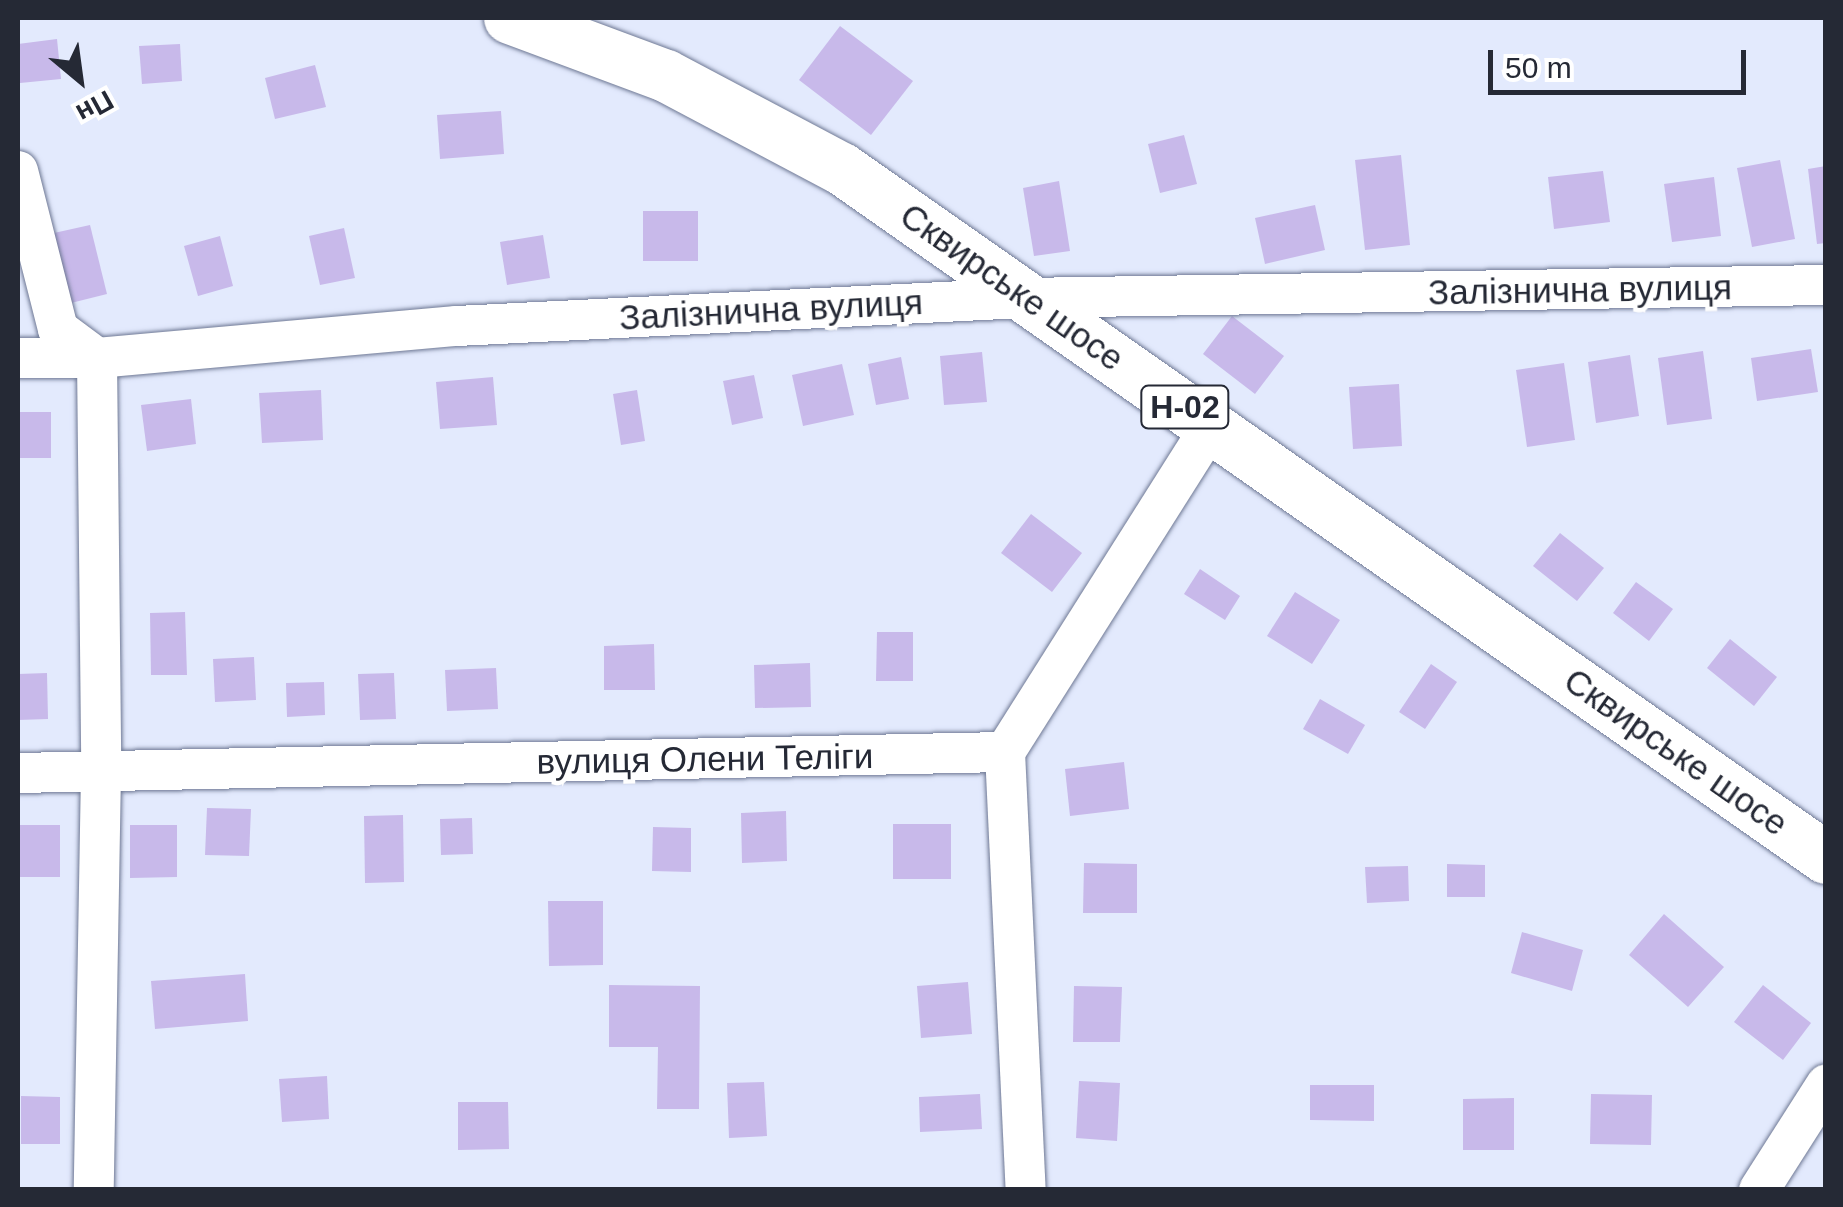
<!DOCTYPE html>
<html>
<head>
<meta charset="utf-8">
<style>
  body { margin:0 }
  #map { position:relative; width:1843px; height:1207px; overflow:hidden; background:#e3eafd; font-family:Arial,sans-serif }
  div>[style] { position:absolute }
  .building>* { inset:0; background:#c8b9ea }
  .roads { filter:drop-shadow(0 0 2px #6e7894) drop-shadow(0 0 2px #6e7894) }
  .minor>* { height:40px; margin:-20px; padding:0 20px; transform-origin:20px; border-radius:20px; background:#fff }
  .major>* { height:52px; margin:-26px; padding:0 26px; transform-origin:26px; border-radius:26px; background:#fff }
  span { translate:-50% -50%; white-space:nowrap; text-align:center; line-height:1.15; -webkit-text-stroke:9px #fff; paint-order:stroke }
  .shield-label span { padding:2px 8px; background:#fff; border:2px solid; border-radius:8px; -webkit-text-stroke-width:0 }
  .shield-label { font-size:32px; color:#252935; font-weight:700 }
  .street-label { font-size:35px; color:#252935 }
  .frame { position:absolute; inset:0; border:20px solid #252935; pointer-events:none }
  .north { position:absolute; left:30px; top:30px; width:100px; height:100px; -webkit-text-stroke:8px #fff; paint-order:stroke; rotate:151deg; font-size:28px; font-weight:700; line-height:40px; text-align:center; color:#252935 }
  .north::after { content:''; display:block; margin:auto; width:35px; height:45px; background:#252935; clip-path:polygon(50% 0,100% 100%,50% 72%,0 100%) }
  .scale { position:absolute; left:1488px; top:50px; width:258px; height:45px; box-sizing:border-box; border:5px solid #252935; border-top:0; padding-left:12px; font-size:30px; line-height:35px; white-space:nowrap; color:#252935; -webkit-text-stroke:8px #fff; paint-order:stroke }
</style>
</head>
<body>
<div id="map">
  <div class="building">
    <div style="clip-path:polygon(840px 26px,913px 81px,871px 135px,799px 80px)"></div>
    <div style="clip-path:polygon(57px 39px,61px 79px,20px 83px,18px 44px)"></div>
    <div style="clip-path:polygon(180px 44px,182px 81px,142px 84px,139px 46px)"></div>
    <div style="clip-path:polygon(315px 65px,326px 107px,275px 119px,265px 78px)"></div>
    <div style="clip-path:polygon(501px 111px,504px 154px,440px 159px,437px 115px)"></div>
    <div style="clip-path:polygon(1184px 135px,1197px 184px,1160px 193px,1148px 144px)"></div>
    <div style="clip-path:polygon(1401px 155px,1410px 245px,1365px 250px,1355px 160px)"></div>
    <div style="clip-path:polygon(1780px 160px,1795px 239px,1752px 247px,1737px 168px)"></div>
    <div style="clip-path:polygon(1826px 166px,1826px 243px,1817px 244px,1808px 169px)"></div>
    <div style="clip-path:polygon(1603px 171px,1610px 222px,1554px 229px,1548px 177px)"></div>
    <div style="clip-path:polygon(1714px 177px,1721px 236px,1672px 242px,1664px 184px)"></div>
    <div style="clip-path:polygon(1059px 181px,1070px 251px,1034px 256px,1023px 188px)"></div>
    <div style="clip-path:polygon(1315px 205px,1325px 250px,1265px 264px,1255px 218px)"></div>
    <div style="clip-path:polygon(643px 211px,698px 211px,698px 261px,643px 261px)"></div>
    <div style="clip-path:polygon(90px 225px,107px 294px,71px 303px,54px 233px)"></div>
    <div style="clip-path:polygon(344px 228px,355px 278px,320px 285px,309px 236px)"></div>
    <div style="clip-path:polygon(543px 235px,550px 278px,507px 285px,500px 242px)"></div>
    <div style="clip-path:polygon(220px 236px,233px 286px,198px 296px,184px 246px)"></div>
    <div style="clip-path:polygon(1232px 316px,1284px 356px,1255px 394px,1203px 354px)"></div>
    <div style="clip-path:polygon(1811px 349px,1818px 392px,1757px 401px,1751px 358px)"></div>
    <div style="clip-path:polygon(1703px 351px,1712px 419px,1667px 425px,1658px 358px)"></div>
    <div style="clip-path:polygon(982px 352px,987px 402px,944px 405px,940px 356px)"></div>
    <div style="clip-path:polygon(1630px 355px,1639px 416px,1596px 423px,1588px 362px)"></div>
    <div style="clip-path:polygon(901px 357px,909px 399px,876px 405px,868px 364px)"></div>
    <div style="clip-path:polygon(1564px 363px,1575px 440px,1527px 447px,1516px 370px)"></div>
    <div style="clip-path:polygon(842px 364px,854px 415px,803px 426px,792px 375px)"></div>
    <div style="clip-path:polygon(754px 375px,763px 418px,732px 425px,723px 381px)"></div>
    <div style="clip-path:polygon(493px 377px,497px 425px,440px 429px,436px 382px)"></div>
    <div style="clip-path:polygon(1399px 384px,1402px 446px,1353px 449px,1349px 387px)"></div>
    <div style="clip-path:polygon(321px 390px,323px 440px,262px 443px,259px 393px)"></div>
    <div style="clip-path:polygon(637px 390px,645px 441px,621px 445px,613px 394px)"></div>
    <div style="clip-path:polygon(191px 399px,196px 444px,147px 451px,141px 405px)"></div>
    <div style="clip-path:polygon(18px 412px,51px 412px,51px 458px,18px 458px)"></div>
    <div style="clip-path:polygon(1031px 514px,1082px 553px,1052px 592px,1001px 553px)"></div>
    <div style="clip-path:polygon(1560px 533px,1604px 568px,1577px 601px,1533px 566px)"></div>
    <div style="clip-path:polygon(1200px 569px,1240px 596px,1225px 620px,1184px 594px)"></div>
    <div style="clip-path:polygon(1636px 582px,1673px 609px,1649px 641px,1613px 613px)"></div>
    <div style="clip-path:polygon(1295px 592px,1340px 620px,1312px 664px,1267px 636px)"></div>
    <div style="clip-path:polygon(185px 612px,187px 675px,151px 675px,150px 613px)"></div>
    <div style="clip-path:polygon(877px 632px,913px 632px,913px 681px,876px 681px)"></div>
    <div style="clip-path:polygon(1730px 639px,1777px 677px,1754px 706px,1707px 668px)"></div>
    <div style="clip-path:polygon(654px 644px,655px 690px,604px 690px,604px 646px)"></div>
    <div style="clip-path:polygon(254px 657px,256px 700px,215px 702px,213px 659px)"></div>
    <div style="clip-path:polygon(810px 663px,811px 707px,755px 708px,754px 665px)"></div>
    <div style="clip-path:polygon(1431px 664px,1457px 682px,1425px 729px,1399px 712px)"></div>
    <div style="clip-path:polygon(496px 668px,498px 709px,447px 711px,445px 670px)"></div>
    <div style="clip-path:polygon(47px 673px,48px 719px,18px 720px,18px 674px)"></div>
    <div style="clip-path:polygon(394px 673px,396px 719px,360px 720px,358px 674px)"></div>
    <div style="clip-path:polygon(324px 682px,325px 715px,287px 717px,286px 683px)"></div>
    <div style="clip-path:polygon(1320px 699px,1365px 725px,1348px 754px,1303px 729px)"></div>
    <div style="clip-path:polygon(1124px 762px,1129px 809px,1070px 816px,1065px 769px)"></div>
    <div style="clip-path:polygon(207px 808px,251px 809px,249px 856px,205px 855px)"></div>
    <div style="clip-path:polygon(786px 811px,787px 861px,742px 863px,741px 813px)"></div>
    <div style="clip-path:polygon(403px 815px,404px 882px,365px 883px,364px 816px)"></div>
    <div style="clip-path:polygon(472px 818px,473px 854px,441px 855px,440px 819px)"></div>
    <div style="clip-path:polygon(893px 824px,951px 824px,951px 879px,893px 879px)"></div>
    <div style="clip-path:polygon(18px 825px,60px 825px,60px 877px,18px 877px)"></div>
    <div style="clip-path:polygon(130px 825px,177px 825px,177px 877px,130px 878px)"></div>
    <div style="clip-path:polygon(653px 827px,691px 828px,691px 872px,652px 871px)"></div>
    <div style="clip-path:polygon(1084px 863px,1137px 864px,1137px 913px,1083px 913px)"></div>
    <div style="clip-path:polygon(1447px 864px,1485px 865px,1485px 897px,1447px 897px)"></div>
    <div style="clip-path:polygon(1408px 866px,1409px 901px,1367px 903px,1365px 867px)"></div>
    <div style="clip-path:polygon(548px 901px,603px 901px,603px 965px,549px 966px)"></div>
    <div style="clip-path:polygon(1664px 914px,1724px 967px,1688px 1007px,1629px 955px)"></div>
    <div style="clip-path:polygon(1522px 932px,1583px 950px,1572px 991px,1511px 973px)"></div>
    <div style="clip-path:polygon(245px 974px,248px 1021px,155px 1029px,151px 981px)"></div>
    <div style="clip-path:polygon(968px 982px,972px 1034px,921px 1038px,917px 986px)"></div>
    <div style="clip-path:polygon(609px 985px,700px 986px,699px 1109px,657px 1109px,658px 1047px,609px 1047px)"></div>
    <div style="clip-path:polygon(1763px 985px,1811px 1023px,1783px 1060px,1734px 1022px)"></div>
    <div style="clip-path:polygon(1074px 986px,1122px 987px,1120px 1042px,1073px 1042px)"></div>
    <div style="clip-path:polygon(327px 1076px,329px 1119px,282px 1122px,279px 1079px)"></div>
    <div style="clip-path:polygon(1079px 1081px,1120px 1083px,1117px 1141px,1076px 1138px)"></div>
    <div style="clip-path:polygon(764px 1082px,767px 1136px,729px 1138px,727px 1083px)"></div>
    <div style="clip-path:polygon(1310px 1085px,1374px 1085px,1374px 1121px,1310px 1120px)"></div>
    <div style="clip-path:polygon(980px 1094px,982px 1129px,920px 1132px,919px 1097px)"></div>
    <div style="clip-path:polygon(1591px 1094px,1652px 1095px,1651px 1145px,1590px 1144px)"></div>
    <div style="clip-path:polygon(21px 1096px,60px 1097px,60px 1144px,21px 1144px)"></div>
    <div style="clip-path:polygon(1514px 1098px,1514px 1150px,1463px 1150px,1463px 1099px)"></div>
    <div style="clip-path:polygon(458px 1102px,508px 1102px,509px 1149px,458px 1150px)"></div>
  </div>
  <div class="roads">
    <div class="minor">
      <div style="left:18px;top:171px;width:163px;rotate:75.8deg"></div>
      <div style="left:58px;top:329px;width:49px;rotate:36.6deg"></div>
      <div style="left:97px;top:358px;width:414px;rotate:89.4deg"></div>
      <div style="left:101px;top:772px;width:418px;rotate:91deg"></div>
      <div style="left:18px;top:358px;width:79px"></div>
      <div style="left:97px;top:358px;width:361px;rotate:-5.1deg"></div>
      <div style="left:457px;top:326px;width:568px;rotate:-2.83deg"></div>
      <div style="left:1024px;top:298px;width:802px;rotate:-0.93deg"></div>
      <div style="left:1005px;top:752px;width:439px;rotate:87.3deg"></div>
      <div style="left:18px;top:773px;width:987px;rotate:-1.22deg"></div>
      <div style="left:1005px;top:752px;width:387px;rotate:-57.7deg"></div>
      <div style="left:1759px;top:1190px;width:125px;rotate:-57.5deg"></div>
    </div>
    <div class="major">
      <div style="left:510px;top:18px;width:166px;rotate:20.4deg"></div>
      <div style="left:666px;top:76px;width:199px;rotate:27.9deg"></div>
      <div style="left:842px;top:169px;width:1201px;rotate:35deg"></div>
    </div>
  </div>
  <div class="shield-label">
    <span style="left:1185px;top:407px">Н-02</span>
  </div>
  <div class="street-label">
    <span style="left:1012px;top:287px;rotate:35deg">Сквирське шосе</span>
    <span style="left:1580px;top:290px;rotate:-1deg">Залізнична вулиця</span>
    <span style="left:771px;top:310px;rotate:-3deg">Залізнична вулиця</span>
    <span style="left:1676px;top:752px;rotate:35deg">Сквирське шосе</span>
    <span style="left:705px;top:759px;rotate:-1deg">вулиця Олени Теліги</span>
  </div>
  <div class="frame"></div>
  <div class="north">Пн</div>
  <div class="scale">50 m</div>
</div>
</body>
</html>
